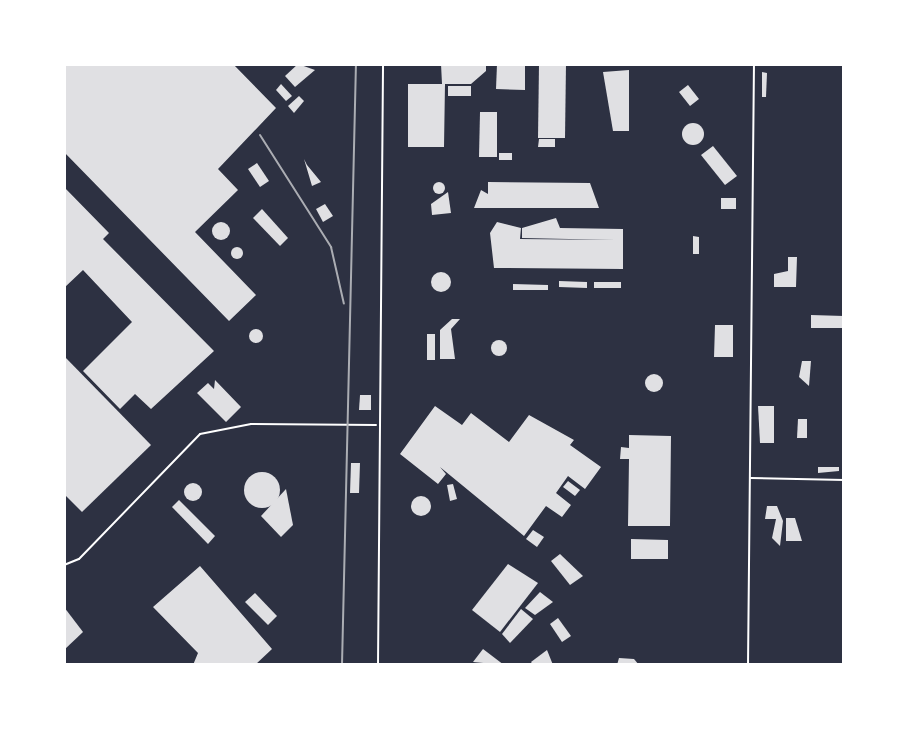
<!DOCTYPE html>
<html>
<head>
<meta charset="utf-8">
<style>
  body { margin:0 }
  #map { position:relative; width:908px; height:729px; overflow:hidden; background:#2d3142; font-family:"Titillium Web",sans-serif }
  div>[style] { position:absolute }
  .building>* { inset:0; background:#e0e0e3 }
  .round { border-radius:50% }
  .service>* { height:2px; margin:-1px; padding:0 1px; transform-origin:1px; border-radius:1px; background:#fff }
  .rail>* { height:2px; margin:-1px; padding:0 1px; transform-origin:1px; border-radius:1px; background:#abadb3 }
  span { translate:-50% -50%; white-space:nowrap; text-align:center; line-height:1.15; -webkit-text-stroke:6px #fff; paint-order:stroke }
  .frame { position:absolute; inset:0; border:66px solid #fff; pointer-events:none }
</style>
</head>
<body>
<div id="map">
  <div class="building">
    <div style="clip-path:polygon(64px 64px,233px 64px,276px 108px,218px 169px,238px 190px,195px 232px,256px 295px,229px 321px,64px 152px)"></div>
    <div style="clip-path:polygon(298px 64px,315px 70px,295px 87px,285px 76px)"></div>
    <div style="clip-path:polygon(441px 64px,486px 64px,486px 71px,471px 84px,445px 84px,444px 147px,408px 147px,408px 84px,442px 84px)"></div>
    <div style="clip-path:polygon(497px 64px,525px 64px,525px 90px,496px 89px)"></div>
    <div style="clip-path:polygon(539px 64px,566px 64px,565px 138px,538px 138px)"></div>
    <div style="clip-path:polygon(629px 70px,629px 131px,613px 131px,603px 72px)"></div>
    <div style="clip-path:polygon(762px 72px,767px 73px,766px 97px,762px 97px)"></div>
    <div style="clip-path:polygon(281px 84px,292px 96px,286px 101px,276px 90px)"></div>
    <div style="clip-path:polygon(688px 85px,699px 99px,690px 106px,679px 92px)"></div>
    <div style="clip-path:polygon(448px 86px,471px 86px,471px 96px,448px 96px)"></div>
    <div style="clip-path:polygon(299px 96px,304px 101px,294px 113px,288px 106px)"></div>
    <div style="clip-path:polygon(480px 112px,497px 112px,497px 157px,479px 157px)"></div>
    <div class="round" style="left:682px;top:123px;width:22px;height:22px"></div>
    <div style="clip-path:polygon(539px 139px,555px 139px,555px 147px,538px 147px)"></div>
    <div style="clip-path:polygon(713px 146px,737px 176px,725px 185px,701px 155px)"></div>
    <div style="clip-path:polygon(499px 153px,512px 153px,512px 160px,499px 160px)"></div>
    <div style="clip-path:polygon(304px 159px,307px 165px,321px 182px,312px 186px)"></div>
    <div style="clip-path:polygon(257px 163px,269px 181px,260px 187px,248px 169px)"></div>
    <div class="round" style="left:433px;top:182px;width:12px;height:12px"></div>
    <div style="clip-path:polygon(488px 182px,590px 183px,599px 208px,474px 208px,481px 190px,488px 194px)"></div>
    <div style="clip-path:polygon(64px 187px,109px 233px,103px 239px,214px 351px,151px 409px,135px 394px,120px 409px,83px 371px,132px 322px,83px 270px,64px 288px)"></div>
    <div style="clip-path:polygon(448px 192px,451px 213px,432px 215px,431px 204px)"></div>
    <div style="clip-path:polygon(721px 198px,736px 198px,736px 209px,721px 209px)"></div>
    <div style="clip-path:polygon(325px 204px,333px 216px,323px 222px,316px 209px)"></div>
    <div style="clip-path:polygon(262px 209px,288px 238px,280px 246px,253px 218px)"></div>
    <div style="clip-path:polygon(556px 218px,560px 228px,623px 229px,623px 269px,494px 268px,490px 233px,497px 222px,521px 228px,520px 239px,616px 240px,522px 238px,522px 228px)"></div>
    <div class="round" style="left:212px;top:222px;width:18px;height:18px"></div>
    <div style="clip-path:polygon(693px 236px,699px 237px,699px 254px,693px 254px)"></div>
    <div class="round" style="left:231px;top:247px;width:12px;height:12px"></div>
    <div style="clip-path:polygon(788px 257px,797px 257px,796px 287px,774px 287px,774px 274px,788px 271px)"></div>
    <div class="round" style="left:431px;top:272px;width:20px;height:20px"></div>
    <div style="clip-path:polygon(559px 281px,587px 282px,587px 288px,559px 287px)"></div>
    <div style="clip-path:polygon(594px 282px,621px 282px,621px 288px,594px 288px)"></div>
    <div style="clip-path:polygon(513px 284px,548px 285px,548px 290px,513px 290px)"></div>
    <div style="clip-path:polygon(811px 315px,844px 316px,844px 328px,811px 328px)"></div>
    <div style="clip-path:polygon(452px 319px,460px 319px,451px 329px,455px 359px,440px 359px,440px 330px)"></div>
    <div style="clip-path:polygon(715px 325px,733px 325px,733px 357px,714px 357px)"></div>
    <div class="round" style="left:249px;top:329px;width:14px;height:14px"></div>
    <div style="clip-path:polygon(427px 334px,435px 334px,435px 360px,427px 360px)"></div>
    <div class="round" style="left:491px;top:340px;width:16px;height:16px"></div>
    <div style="clip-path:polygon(64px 356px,151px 445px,82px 512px,64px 494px)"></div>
    <div style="clip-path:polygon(802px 361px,811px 361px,809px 386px,799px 377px)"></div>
    <div class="round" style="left:645px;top:374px;width:18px;height:18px"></div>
    <div style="clip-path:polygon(215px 380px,241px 407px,226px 422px,197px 393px,208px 383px,214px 389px)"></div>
    <div style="clip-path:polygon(360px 395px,371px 395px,371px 410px,359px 410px)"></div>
    <div style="clip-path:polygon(435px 406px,462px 425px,471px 413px,509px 442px,529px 415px,574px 440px,570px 445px,601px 467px,585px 489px,568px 476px,556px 493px,571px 505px,562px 517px,546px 506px,524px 536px,440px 467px,446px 474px,438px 484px,400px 454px)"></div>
    <div style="clip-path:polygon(758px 406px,774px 406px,774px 443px,760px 443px)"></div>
    <div style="clip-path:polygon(798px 419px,807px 419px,807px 438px,797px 438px)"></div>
    <div style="clip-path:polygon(629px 435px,671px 436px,670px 526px,628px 526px,629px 459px,620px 459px,621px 447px,629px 448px)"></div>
    <div style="clip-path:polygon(351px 463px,360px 463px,359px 493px,350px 493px)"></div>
    <div style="clip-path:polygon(818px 467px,839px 467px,839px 471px,818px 473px)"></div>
    <div class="round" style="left:244px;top:472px;width:36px;height:36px"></div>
    <div style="clip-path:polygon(568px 481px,580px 490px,575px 496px,563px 487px)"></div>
    <div class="round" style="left:184px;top:483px;width:18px;height:18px"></div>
    <div style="clip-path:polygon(453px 484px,457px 499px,450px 501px,447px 485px)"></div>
    <div style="clip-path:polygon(286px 489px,293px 525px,281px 537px,261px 516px)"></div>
    <div class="round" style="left:411px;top:496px;width:20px;height:20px"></div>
    <div style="clip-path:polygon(179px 500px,215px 536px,208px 544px,172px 507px)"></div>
    <div style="clip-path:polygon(767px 506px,777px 506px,783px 521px,780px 546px,772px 538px,776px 519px,765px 519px)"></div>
    <div style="clip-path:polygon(786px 518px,795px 518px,802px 541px,786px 541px)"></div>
    <div style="clip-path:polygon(533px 530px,544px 537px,537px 547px,526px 539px)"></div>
    <div style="clip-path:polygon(631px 539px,668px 540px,668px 559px,631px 559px)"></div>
    <div style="clip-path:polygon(560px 554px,583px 576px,570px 585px,551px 561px)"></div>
    <div style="clip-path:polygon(508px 564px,538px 583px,500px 632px,472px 610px)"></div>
    <div style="clip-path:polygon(200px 566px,272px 649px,255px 665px,193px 665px,198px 653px,153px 607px)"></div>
    <div style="clip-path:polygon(540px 592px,553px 602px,535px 615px,525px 608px)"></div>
    <div style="clip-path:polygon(255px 593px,277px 616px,268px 625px,245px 602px)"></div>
    <div style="clip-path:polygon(64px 607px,83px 632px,64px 650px)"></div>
    <div style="clip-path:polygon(521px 609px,533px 619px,510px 643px,502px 634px)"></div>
    <div style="clip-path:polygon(558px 618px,571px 636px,562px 642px,550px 624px)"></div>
    <div style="clip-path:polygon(483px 649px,504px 665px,473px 662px)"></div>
    <div style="clip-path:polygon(547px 650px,553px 665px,533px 665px,531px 662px)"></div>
    <div style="clip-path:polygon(619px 658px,634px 659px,639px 665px,617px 665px)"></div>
  </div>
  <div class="service">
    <div style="left:751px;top:478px;width:93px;rotate:1.2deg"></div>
    <div style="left:64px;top:565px;width:16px;rotate:-22deg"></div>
    <div style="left:79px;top:559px;width:174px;rotate:-45.9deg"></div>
    <div style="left:200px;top:434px;width:52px;rotate:-11.1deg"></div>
    <div style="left:251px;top:424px;width:125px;rotate:0.5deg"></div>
    <div style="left:378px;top:665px;width:601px;rotate:-89.52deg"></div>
    <div style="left:748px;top:665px;width:601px;rotate:-89.43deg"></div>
  </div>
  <div class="rail">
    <div style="left:260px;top:135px;width:133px;rotate:57.6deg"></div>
    <div style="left:331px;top:247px;width:58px;rotate:77.2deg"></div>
    <div style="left:342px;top:665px;width:601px;rotate:-88.67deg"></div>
  </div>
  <div class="frame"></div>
</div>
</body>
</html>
